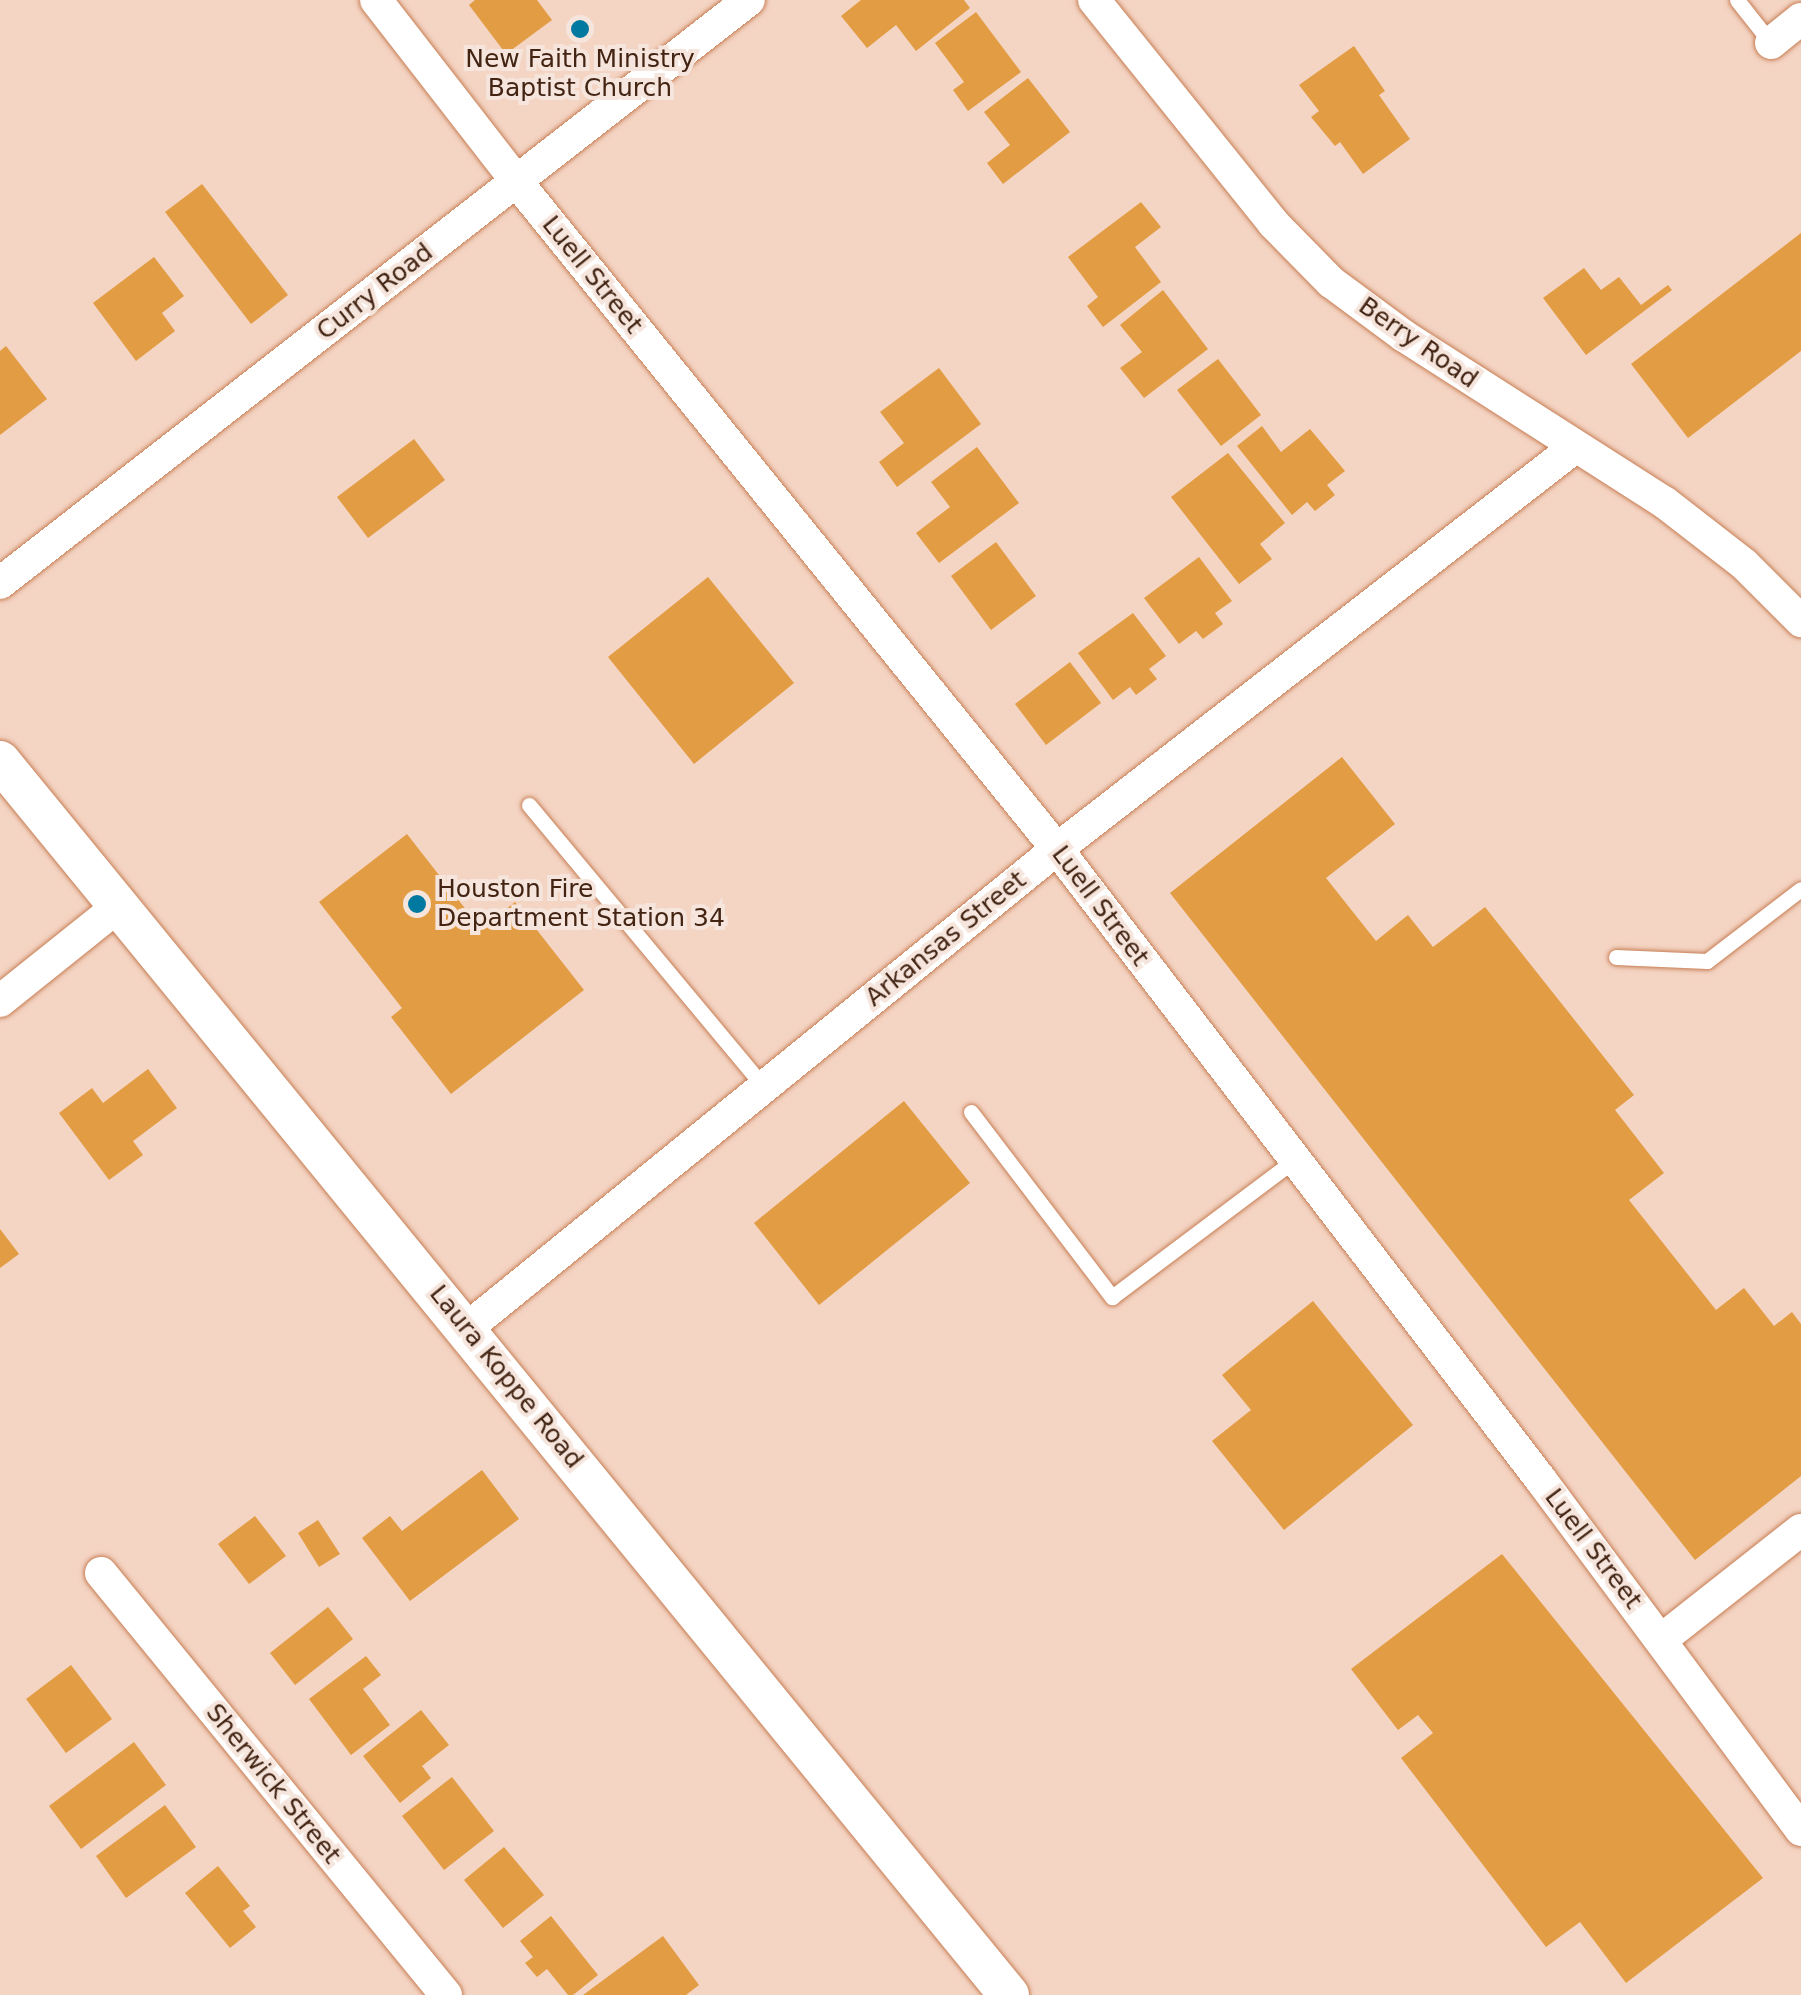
<!DOCTYPE html>
<html>
<head>
<meta charset="utf-8">
<style>
  body { margin:0 }
  #map { position:relative; width:1801px; height:1995px; overflow:hidden; background:#f4d4c3; font-family:"DejaVu Sans",sans-serif }
  div>[style] { position:absolute }
  .building>* { inset:0; background:#e29c43 }
  .roads { filter:drop-shadow(0 0 2px #c77e54) drop-shadow(0 0 2px #c77e54) }
  .service>* { height:15px; margin:-7.5px; padding:0 7.5px; transform-origin:7.5px; border-radius:7.5px; background:#fff }
  .minor>* { height:32px; margin:-16px; padding:0 16px; transform-origin:16px; border-radius:16px; background:#fff }
  .tertiary>* { height:40px; margin:-20px; padding:0 20px; transform-origin:20px; border-radius:20px; background:#fff }
  .dots>* { width:28px; height:28px; translate:-50% -50%; box-sizing:border-box; border:5px solid #f5e5dc; border-radius:50% }
  span { translate:-50% -50%; white-space:nowrap; text-align:center; line-height:1.15; -webkit-text-stroke:8px #f5e5dc; paint-order:stroke }
  .poi-label { font-size:25px; color:#432413 }
  .left { translate:0 -50%; text-align:left }
  .street-label { font-size:25px; color:#432413 }
</style>
</head>
<body>
<div id="map">
  <div class="building">
    <div style="clip-path:polygon(475px 0,537px 0,552px 20px,506px 54px,469px 5px)"></div>
    <div style="clip-path:polygon(861px 0,964px 0,970px 8px,916px 51px,896px 25px,867px 48px,841px 16px)"></div>
    <div style="clip-path:polygon(976px 12px,1021px 72px,968px 111px,953px 90px,964px 82px,935px 43px)"></div>
    <div style="clip-path:polygon(1354px 46px,1385px 91px,1379px 95px,1410px 139px,1363px 174px,1340px 142px,1335px 146px,1311px 117px,1319px 111px,1299px 85px)"></div>
    <div style="clip-path:polygon(1028px 78px,1070px 132px,1003px 184px,987px 163px,1010px 145px,984px 112px)"></div>
    <div style="clip-path:polygon(202px 184px,288px 295px,251px 324px,165px 212px)"></div>
    <div style="clip-path:polygon(1141px 202px,1161px 227px,1135px 247px,1161px 282px,1103px 327px,1087px 306px,1098px 297px,1068px 257px)"></div>
    <div style="clip-path:polygon(1801px 233px,1801px 351px,1688px 438px,1631px 364px)"></div>
    <div style="clip-path:polygon(154px 257px,184px 296px,162px 313px,175px 331px,136px 361px,93px 303px)"></div>
    <div style="clip-path:polygon(1584px 268px,1601px 290px,1619px 277px,1641px 305px,1668px 285px,1672px 290px,1586px 355px,1543px 298px)"></div>
    <div style="clip-path:polygon(1163px 290px,1208px 349px,1144px 398px,1120px 368px,1142px 352px,1120px 325px)"></div>
    <div style="clip-path:polygon(6px 346px,47px 399px,0 435px,0 351px)"></div>
    <div style="clip-path:polygon(1218px 359px,1261px 415px,1221px 446px,1177px 390px)"></div>
    <div style="clip-path:polygon(939px 368px,981px 424px,897px 487px,879px 462px,904px 443px,880px 412px)"></div>
    <div style="clip-path:polygon(1262px 426px,1281px 452px,1310px 429px,1345px 471px,1327px 485px,1335px 495px,1315px 511px,1307px 502px,1292px 515px,1237px 446px)"></div>
    <div style="clip-path:polygon(414px 439px,445px 480px,368px 538px,337px 497px)"></div>
    <div style="clip-path:polygon(977px 447px,1019px 503px,939px 563px,916px 533px,950px 507px,931px 482px)"></div>
    <div style="clip-path:polygon(1228px 453px,1285px 523px,1260px 544px,1272px 559px,1239px 584px,1171px 497px)"></div>
    <div style="clip-path:polygon(996px 542px,1036px 596px,991px 630px,951px 576px)"></div>
    <div style="clip-path:polygon(1199px 557px,1232px 601px,1215px 613px,1223px 624px,1203px 639px,1196px 631px,1179px 644px,1144px 598px)"></div>
    <div style="clip-path:polygon(708px 577px,794px 683px,694px 764px,608px 657px)"></div>
    <div style="clip-path:polygon(1133px 613px,1166px 656px,1149px 669px,1157px 679px,1136px 695px,1130px 687px,1113px 700px,1078px 653px)"></div>
    <div style="clip-path:polygon(1070px 662px,1101px 703px,1046px 745px,1015px 704px)"></div>
    <div style="clip-path:polygon(1342px 757px,1395px 824px,1326px 878px,1376px 941px,1408px 915px,1433px 947px,1485px 907px,1634px 1095px,1615px 1110px,1664px 1173px,1629px 1200px,1716px 1310px,1744px 1288px,1774px 1326px,1792px 1312px,1801px 1324px,1801px 1476px,1695px 1560px,1170px 893px)"></div>
    <div style="clip-path:polygon(407px 834px,481px 929px,515px 902px,584px 990px,451px 1094px,391px 1017px,402px 1008px,319px 902px)"></div>
    <div style="clip-path:polygon(148px 1069px,177px 1108px,133px 1141px,143px 1155px,109px 1180px,59px 1113px,92px 1088px,103px 1103px)"></div>
    <div style="clip-path:polygon(904px 1101px,970px 1183px,819px 1305px,754px 1223px)"></div>
    <div style="clip-path:polygon(0 1229px,19px 1254px,0 1268px)"></div>
    <div style="clip-path:polygon(1313px 1301px,1413px 1425px,1284px 1530px,1212px 1441px,1251px 1410px,1222px 1375px)"></div>
    <div style="clip-path:polygon(482px 1470px,519px 1519px,410px 1601px,362px 1538px,390px 1516px,402px 1531px)"></div>
    <div style="clip-path:polygon(255px 1516px,286px 1556px,249px 1584px,218px 1544px)"></div>
    <div style="clip-path:polygon(318px 1520px,340px 1554px,319px 1567px,298px 1533px)"></div>
    <div style="clip-path:polygon(1502px 1554px,1763px 1878px,1626px 1983px,1580px 1922px,1546px 1947px,1401px 1758px,1433px 1733px,1418px 1715px,1398px 1730px,1351px 1669px)"></div>
    <div style="clip-path:polygon(328px 1607px,353px 1639px,295px 1685px,270px 1653px)"></div>
    <div style="clip-path:polygon(366px 1656px,381px 1675px,363px 1689px,390px 1725px,351px 1755px,309px 1699px)"></div>
    <div style="clip-path:polygon(71px 1665px,112px 1719px,66px 1753px,26px 1699px)"></div>
    <div style="clip-path:polygon(421px 1710px,449px 1745px,422px 1766px,431px 1778px,400px 1803px,363px 1756px)"></div>
    <div style="clip-path:polygon(134px 1742px,166px 1785px,81px 1849px,49px 1806px)"></div>
    <div style="clip-path:polygon(452px 1777px,494px 1831px,444px 1870px,402px 1816px)"></div>
    <div style="clip-path:polygon(165px 1805px,196px 1847px,126px 1898px,96px 1856px)"></div>
    <div style="clip-path:polygon(504px 1847px,544px 1895px,503px 1928px,464px 1880px)"></div>
    <div style="clip-path:polygon(218px 1866px,250px 1906px,243px 1911px,256px 1927px,230px 1948px,185px 1893px)"></div>
    <div style="clip-path:polygon(551px 1916px,598px 1975px,573px 1995px,568px 1995px,547px 1969px,537px 1977px,525px 1963px,533px 1957px,520px 1941px)"></div>
    <div style="clip-path:polygon(663px 1936px,699px 1985px,686px 1995px,583px 1995px)"></div>
  </div>
  <div class="roads">
    <div class="service">
      <div style="left:1737px;top:0;width:55px;rotate:51.7deg"></div>
      <div style="left:529px;top:805px;width:367px;rotate:50.2deg"></div>
      <div style="left:1616px;top:957px;width:91px;rotate:2.5deg"></div>
      <div style="left:1707px;top:961px;width:118px;rotate:-37.5deg"></div>
      <div style="left:971px;top:1112px;width:233px;rotate:52.7deg"></div>
      <div style="left:1112px;top:1297px;width:226px;rotate:-36.9deg"></div>
    </div>
    <div class="minor">
      <div style="left:376px;top:0;width:230px;rotate:52.2deg"></div>
      <div style="left:517px;top:182px;width:858px;rotate:51.01deg"></div>
      <div style="left:1057px;top:849px;width:795px;rotate:52.51deg"></div>
      <div style="left:1541px;top:1480px;width:436px;rotate:53.4deg"></div>
      <div style="left:1094px;top:0;width:286px;rotate:51.2deg"></div>
      <div style="left:1273px;top:223px;width:83px;rotate:45.5deg"></div>
      <div style="left:1331px;top:282px;width:91px;rotate:36.5deg"></div>
      <div style="left:1404px;top:336px;width:308px;rotate:32.6deg"></div>
      <div style="left:1664px;top:502px;width:101px;rotate:37.8deg"></div>
      <div style="left:1744px;top:564px;width:81px;rotate:45deg"></div>
      <div style="left:1771px;top:43px;width:38px;rotate:-39deg"></div>
      <div style="left:0;top:583px;width:949px;rotate:-37.9deg"></div>
      <div style="left:0;top:1001px;width:154px;rotate:-38.7deg"></div>
      <div style="left:466px;top:1329px;width:761px;rotate:-39.08deg"></div>
      <div style="left:1057px;top:849px;width:656px;rotate:-37.81deg"></div>
      <div style="left:101px;top:1573px;width:545px;rotate:50.73deg"></div>
      <div style="left:1661px;top:1640px;width:178px;rotate:-38.2deg"></div>
    </div>
    <div class="tertiary">
      <div style="left:0;top:761px;width:1594px;rotate:50.73deg"></div>
    </div>
  </div>
  <div class="dots">
    <div style="left:580px;top:29px;background:#0079a1"></div>
    <div style="left:417px;top:904px;background:#0079a1"></div>
  </div>
  <div class="poi-label">
    <span style="left:580px;top:74px">New Faith Ministry<br>Baptist Church</span>
    <span class="left" style="left:437px;top:904px">Houston Fire<br>Department Station 34</span>
  </div>
  <div class="street-label">
    <span style="left:592px;top:275px;rotate:51deg">Luell Street</span>
    <span style="left:375px;top:292px;rotate:-38deg">Curry Road</span>
    <span style="left:1418px;top:343px;rotate:35deg">Berry Road</span>
    <span style="left:1100px;top:906px;rotate:53deg">Luell Street</span>
    <span style="left:946px;top:939px;rotate:-39deg">Arkansas Street</span>
    <span style="left:506px;top:1377px;rotate:51deg">Laura Koppe Road</span>
    <span style="left:1593px;top:1549px;rotate:53deg">Luell Street</span>
    <span style="left:273px;top:1784px;rotate:51deg">Sherwick Street</span>
  </div>
</div>
</body>
</html>
